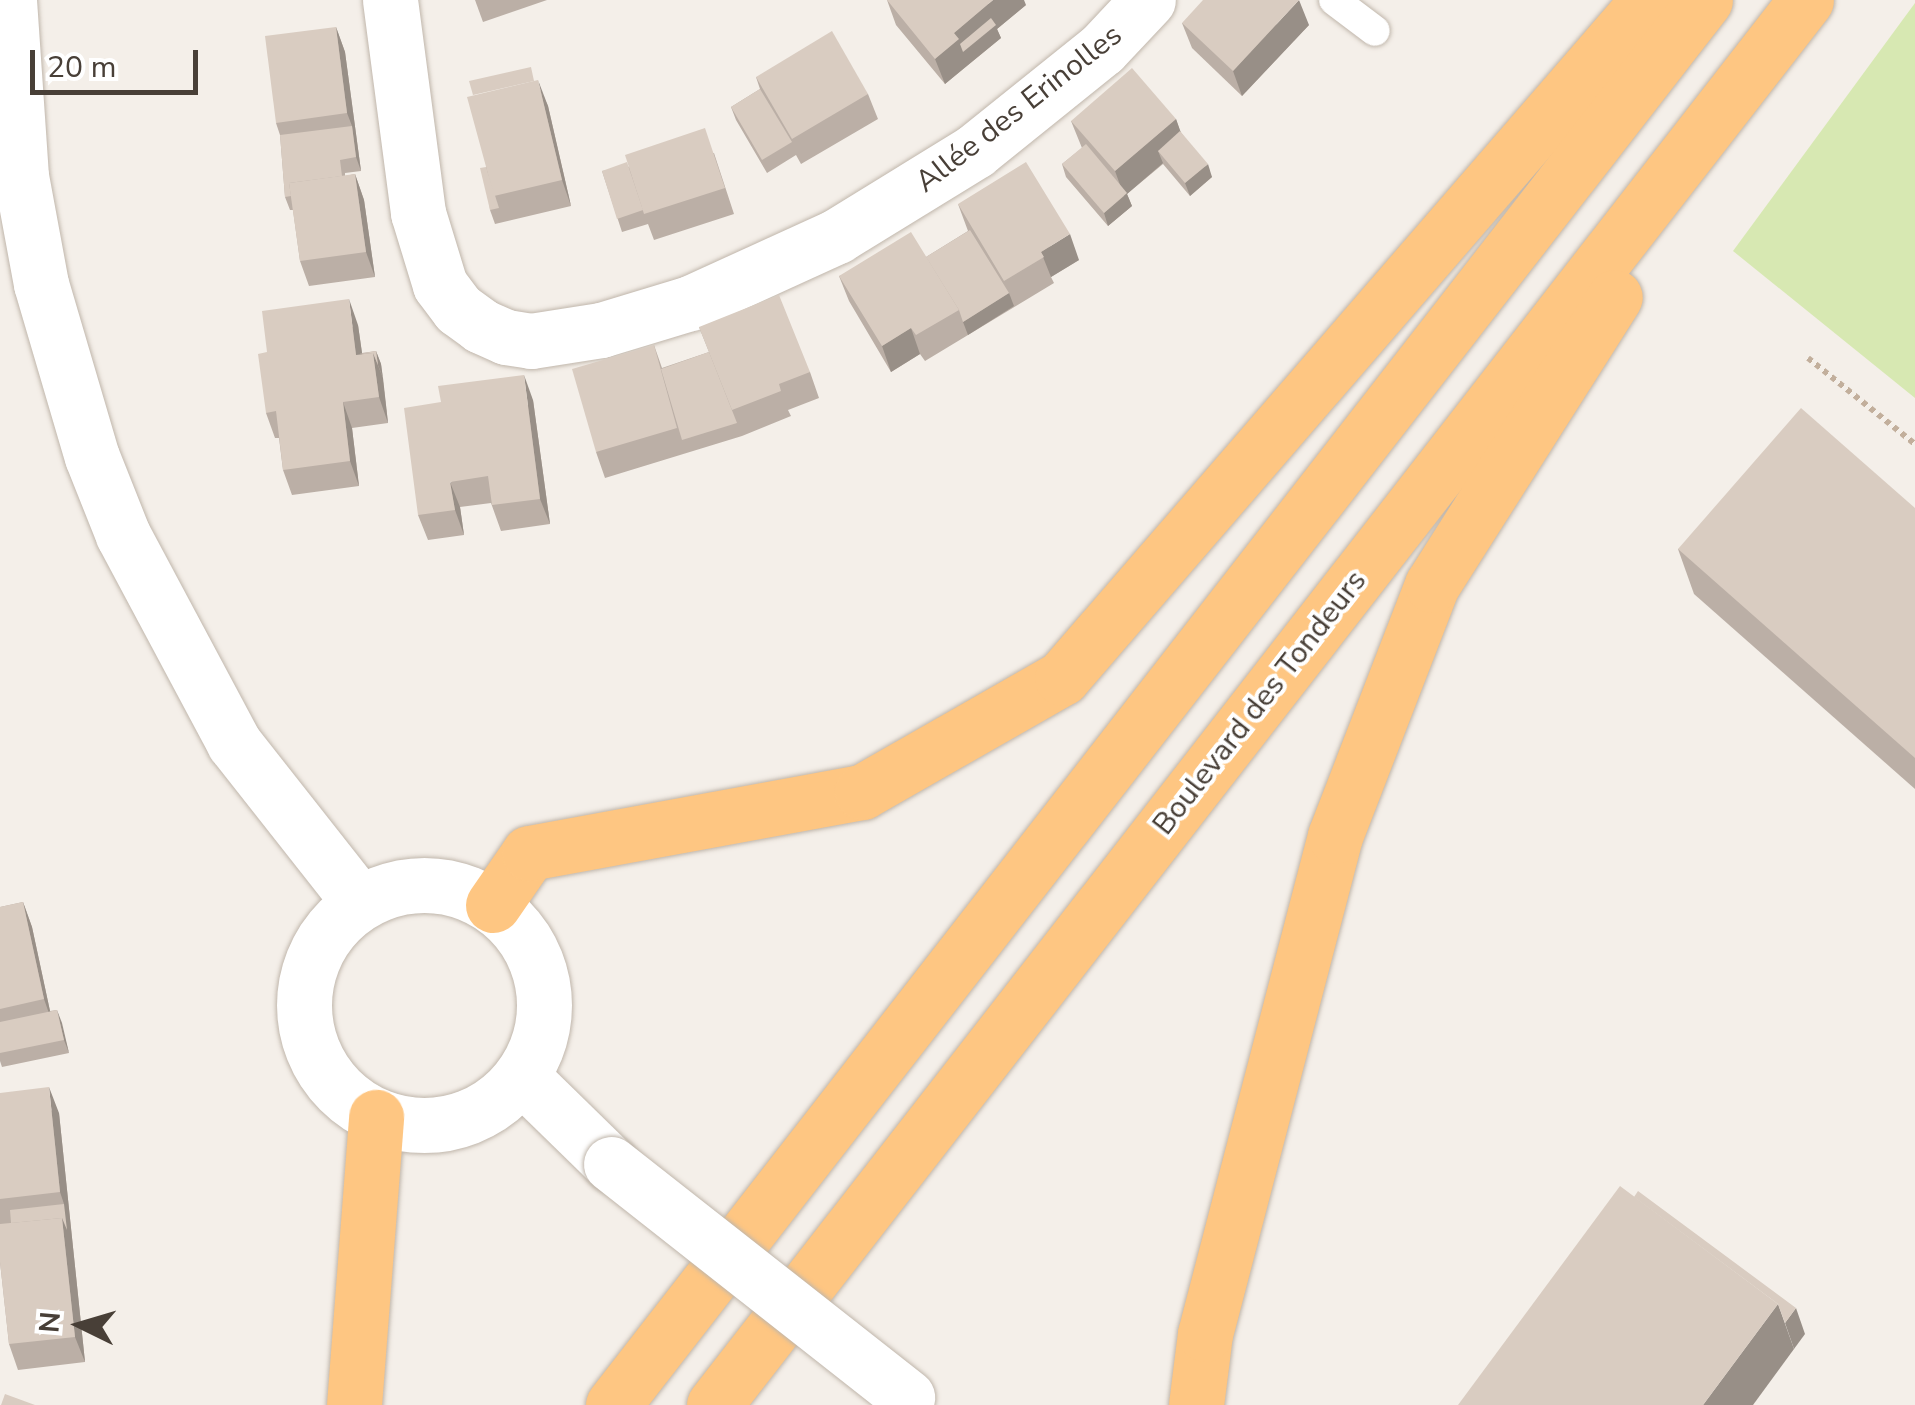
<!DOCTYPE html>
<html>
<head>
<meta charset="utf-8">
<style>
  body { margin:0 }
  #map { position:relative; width:1915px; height:1405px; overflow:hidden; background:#f4efe9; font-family:"Nunito Sans",sans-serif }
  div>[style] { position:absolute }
  .green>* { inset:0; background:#d7e8b2 }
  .path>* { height:6px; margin-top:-3px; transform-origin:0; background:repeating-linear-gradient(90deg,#c2af9c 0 5px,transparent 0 10px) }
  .roads { filter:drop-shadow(0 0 2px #c0b6ab) drop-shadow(0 0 2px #c0b6ab) }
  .service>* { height:30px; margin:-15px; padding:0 15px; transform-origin:15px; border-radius:15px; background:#fff }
  .minor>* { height:55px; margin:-27.5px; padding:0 27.5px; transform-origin:27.5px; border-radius:27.5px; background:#fff }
  .tertiary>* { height:55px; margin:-27.5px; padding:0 27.5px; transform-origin:27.5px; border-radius:27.5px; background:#fff }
  .tertiary>.ring { margin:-27.5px; padding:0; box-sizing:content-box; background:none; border:55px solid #fff; border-radius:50% }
  .trunk>* { height:55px; margin:-27.5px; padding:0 27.5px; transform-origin:27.5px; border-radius:27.5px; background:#fec682 }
  .bridges { filter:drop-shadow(0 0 2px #c0b6ab) drop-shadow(0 0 2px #c0b6ab) }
  .tertiary-bridge>* { height:55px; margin:-27.5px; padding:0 27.5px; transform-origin:27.5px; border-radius:27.5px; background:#fff }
  .wall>* { inset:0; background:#bbafa6 }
  .shaded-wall>* { inset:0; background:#988f87 }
  .building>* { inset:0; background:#d9ccc1 }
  span { translate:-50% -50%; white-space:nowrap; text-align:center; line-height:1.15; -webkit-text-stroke:8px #fff; paint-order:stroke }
  .street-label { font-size:30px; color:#483f37 }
  .north { position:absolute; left:30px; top:1275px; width:100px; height:100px; -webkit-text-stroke:8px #fff; paint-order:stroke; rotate:275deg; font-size:28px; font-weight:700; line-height:40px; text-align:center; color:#483f37 }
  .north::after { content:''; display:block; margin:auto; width:35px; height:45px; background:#483f37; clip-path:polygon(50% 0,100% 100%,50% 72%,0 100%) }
  .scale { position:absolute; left:30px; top:50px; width:168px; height:45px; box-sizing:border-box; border:5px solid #483f37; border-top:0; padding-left:12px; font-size:30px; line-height:35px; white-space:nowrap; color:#483f37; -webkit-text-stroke:8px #fff; paint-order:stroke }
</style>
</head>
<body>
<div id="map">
  <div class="green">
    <div style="clip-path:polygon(1915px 3px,1915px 398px,1733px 251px)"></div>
  </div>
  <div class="path">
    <div style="left:1808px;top:358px;width:137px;rotate:38.8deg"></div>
  </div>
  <div class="roads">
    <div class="service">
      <div style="left:1334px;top:0;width:51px;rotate:37.1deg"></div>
    </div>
    <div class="minor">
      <div style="left:9px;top:0;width:176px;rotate:86.1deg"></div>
      <div style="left:21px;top:176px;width:110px;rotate:79.5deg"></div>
      <div style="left:41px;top:284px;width:180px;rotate:73.6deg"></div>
      <div style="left:92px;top:457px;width:84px;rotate:68.3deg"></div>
      <div style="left:123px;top:535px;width:236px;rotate:61.9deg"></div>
      <div style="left:234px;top:743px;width:202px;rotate:51.8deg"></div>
      <div style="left:390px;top:0;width:215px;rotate:82.5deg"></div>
      <div style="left:418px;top:213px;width:75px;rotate:73deg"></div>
      <div style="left:440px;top:285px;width:30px;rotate:53deg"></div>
      <div style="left:458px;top:309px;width:29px;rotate:36deg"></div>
      <div style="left:481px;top:326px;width:27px;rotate:24deg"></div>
      <div style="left:506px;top:337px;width:25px;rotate:9deg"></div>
      <div style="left:531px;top:341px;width:71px;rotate:-8.9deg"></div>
      <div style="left:601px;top:330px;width:93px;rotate:-16.9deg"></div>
      <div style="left:690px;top:303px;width:162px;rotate:-24.5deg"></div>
      <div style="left:837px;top:236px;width:162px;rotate:-31.6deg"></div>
      <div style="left:975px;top:151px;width:163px;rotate:-38.8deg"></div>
      <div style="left:1102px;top:49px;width:67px;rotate:-46.8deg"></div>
    </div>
    <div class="tertiary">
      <div class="ring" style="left:304px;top:885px;width:185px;height:185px"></div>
      <div style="left:522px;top:1077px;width:124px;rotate:44.3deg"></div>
    </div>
    <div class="trunk">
      <div style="left:493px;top:905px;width:63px;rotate:-55.3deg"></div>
      <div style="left:529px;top:853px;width:339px;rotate:-10.4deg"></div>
      <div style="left:862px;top:792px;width:230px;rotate:-29.7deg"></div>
      <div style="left:1062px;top:678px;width:896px;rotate:-49.16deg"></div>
      <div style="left:354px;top:1405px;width:289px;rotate:-85.6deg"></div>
      <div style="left:613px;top:1405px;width:1779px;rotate:-52.14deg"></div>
      <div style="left:714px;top:1405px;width:1779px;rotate:-52.14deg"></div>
      <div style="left:1196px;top:1405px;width:72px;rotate:-82.8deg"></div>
      <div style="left:1205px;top:1334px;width:515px;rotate:-75.37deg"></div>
      <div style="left:1335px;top:836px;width:269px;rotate:-68.9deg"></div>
      <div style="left:1432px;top:585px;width:341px;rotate:-57.6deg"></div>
    </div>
  </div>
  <div class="bridges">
    <div class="tertiary-bridge">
      <div style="left:611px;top:1164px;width:377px;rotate:38.2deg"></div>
    </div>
  </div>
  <div class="wall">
    <div style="clip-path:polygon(475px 0,547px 0,483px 22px)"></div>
    <div style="clip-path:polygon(887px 0,1026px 5px,997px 29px,1001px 38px,945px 84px,896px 25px)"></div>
    <div style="clip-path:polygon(1182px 23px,1309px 25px,1242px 96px,1192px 48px)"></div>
    <div style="clip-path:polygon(336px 27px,345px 52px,361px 171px,345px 173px,345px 176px,355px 174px,364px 200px,375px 277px,309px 286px,300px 261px,293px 210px,290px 210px,285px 197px,280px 135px,276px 123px)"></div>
    <div style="clip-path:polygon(756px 77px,868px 94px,878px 119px,801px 164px,796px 155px,767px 173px,736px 120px,731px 107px,760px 89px)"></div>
    <div style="clip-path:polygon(536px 81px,548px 106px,571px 206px,495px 224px,490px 210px,486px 167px)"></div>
    <div style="clip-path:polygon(1176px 119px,1180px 131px,1212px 177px,1190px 196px,1163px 164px,1127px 194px,1132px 206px,1108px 226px,1066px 177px,1062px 164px,1082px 148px,1071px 121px)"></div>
    <div style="clip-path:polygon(714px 153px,734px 214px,654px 240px,648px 224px,622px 232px,602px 171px)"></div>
    <div style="clip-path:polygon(958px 204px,1079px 260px,1051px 277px,1054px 283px,925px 361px,920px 354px,891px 372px,849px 301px,839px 276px,926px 257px,968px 231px)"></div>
    <div style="clip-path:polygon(358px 325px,362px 353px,376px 351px,381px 364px,388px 423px,352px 428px,359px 486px,292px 495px,283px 470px,279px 438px,275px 438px,266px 413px,267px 352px)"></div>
    <div style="clip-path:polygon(699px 327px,810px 372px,819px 398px,788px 410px,791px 416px,742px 436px,605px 478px,596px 452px,654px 345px,662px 368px,709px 352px)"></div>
    <div style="clip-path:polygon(533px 400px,550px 524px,501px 531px,491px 503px,460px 507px,464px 535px,428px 540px,418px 515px)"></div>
    <div style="clip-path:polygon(1915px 508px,1915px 789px,1694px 594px,1678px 549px)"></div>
    <div style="clip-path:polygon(23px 902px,32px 927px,50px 1011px,57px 1010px,69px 1053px,2px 1067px,0 1061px,0 907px)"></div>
    <div style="clip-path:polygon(0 1093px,59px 1113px,85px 1362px,18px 1370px,9px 1344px,0 1262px)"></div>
  </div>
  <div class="shaded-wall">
    <div style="clip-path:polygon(993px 0,1024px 0,1026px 5px,997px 29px,1001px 38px,968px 65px,963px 52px,968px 65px,945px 84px,935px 59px,954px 33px)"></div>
    <div style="clip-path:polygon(1299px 0,1309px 25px,1242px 96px,1233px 71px)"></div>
    <div style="clip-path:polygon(336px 27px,345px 52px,361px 171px,356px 157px,352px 126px,347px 113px)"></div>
    <div style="clip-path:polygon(538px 80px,548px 106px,571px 206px,562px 180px)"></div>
    <div style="clip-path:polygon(1176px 119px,1185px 144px,1158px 151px,1163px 163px,1127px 194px,1132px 206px,1108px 226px,1104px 213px,1124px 196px,1115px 171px)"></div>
    <div style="clip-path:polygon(1208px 164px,1212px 177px,1190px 196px,1185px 183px)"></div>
    <div style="clip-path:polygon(355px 174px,364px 200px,375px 277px,366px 252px)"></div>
    <div style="clip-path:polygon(1070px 234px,1079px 260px,1051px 277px,1041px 252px)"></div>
    <div style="clip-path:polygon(1009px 293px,1014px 306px,968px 335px,963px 322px)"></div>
    <div style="clip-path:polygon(349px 299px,358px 325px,364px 367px,356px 355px)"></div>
    <div style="clip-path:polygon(911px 328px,920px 354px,891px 372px,882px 346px)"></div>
    <div style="clip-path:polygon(376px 351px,381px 364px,383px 378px,378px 365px)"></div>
    <div style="clip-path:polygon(373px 353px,383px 378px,388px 423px,379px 397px)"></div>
    <div style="clip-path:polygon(524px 375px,533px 400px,550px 524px,540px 499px)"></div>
    <div style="clip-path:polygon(343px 402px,352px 428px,359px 486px,350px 461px)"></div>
    <div style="clip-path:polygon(450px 482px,460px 507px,464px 535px,455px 510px)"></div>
    <div style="clip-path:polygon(23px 902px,32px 927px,53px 1025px,44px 999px)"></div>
    <div style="clip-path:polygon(57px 1010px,62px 1023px,69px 1053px,64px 1040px)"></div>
    <div style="clip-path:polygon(49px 1087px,59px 1113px,85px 1362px,75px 1337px,62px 1218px,64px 1204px,60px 1192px)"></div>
    <div style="clip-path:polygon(1778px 1304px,1794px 1349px,1753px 1405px,1703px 1405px)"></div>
    <div style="clip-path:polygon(1796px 1308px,1805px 1334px,1794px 1349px,1785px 1323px)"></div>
  </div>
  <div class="building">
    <div style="clip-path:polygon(887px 0,993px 0,954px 33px,959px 39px,935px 59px)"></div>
    <div style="clip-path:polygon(1203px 0,1299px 0,1233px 71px,1182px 23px)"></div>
    <div style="clip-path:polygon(991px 18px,996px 25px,963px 52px,960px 44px)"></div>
    <div style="clip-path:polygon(336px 27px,347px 113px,276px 123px,265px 36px)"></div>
    <div style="clip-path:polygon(832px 31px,868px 94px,792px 139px,756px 77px)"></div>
    <div style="clip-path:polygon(531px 67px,534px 81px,473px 95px,469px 81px)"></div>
    <div style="clip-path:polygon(1132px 68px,1176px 119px,1115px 171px,1071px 121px)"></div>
    <div style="clip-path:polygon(538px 80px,562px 180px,494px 196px,467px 97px)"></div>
    <div style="clip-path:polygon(760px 89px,792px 142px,762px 160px,731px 107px)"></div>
    <div style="clip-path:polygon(352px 126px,356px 157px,340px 160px,342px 176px,289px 183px,291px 196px,285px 197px,280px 135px)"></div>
    <div style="clip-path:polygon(705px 128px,725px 188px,644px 214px,625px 155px)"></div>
    <div style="clip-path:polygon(1180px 131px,1208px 164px,1185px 183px,1158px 151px)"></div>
    <div style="clip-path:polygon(1086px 144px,1127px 193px,1104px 213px,1062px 164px)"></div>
    <div style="clip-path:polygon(627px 162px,643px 210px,617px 219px,602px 171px)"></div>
    <div style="clip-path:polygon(1026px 162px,1070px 234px,1041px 252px,1044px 257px,1004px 281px,958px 204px)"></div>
    <div style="clip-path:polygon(486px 167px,499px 208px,490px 210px,480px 168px)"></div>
    <div style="clip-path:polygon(355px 174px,366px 252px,300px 261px,289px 183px)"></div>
    <div style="clip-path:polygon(970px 230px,1009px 293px,963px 322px,959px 310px,926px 257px)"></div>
    <div style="clip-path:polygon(911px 232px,959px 310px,916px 335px,911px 328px,882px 346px,839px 276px)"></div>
    <div style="clip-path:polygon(779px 295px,810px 372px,779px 384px,781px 391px,732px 410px,699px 327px)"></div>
    <div style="clip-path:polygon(349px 299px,356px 355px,373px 353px,379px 397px,343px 402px,350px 461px,283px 470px,276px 411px,266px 413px,258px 354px,267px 352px,262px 311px)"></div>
    <div style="clip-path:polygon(654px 345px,677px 428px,596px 452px,572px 369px)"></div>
    <div style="clip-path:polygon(376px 351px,378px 365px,373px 353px,359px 354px)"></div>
    <div style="clip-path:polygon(709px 352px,737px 423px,682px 440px,661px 369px)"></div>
    <div style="clip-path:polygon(524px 375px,540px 499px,492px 505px,488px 476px,450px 482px,455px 510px,418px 515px,404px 408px,441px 402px,438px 386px)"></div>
    <div style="clip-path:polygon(1801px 408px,1915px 508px,1915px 758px,1678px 549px)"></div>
    <div style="clip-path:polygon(23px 902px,44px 999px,0 1009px,0 907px)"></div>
    <div style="clip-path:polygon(57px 1010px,64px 1040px,0 1053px,0 1022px)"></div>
    <div style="clip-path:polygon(49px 1087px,60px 1192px,0 1199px,0 1093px)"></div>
    <div style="clip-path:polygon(1620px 1186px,1778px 1304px,1703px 1405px,1458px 1405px)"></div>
    <div style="clip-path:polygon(1638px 1191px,1796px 1308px,1785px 1323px,1778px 1304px,1634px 1197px)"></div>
    <div style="clip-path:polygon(64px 1204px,67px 1230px,62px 1218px,11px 1223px,10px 1210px)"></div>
    <div style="clip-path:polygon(62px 1218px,75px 1337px,9px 1344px,0 1262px,0 1224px)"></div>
    <div style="clip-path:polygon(5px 1394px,35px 1405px,1px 1405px)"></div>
  </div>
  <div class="street-label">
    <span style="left:1019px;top:109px;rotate:-38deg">Allée des Erinolles</span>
    <span style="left:1260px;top:703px;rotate:-52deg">Boulevard des Tondeurs</span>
  </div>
  <div class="north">N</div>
  <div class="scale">20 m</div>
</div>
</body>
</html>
